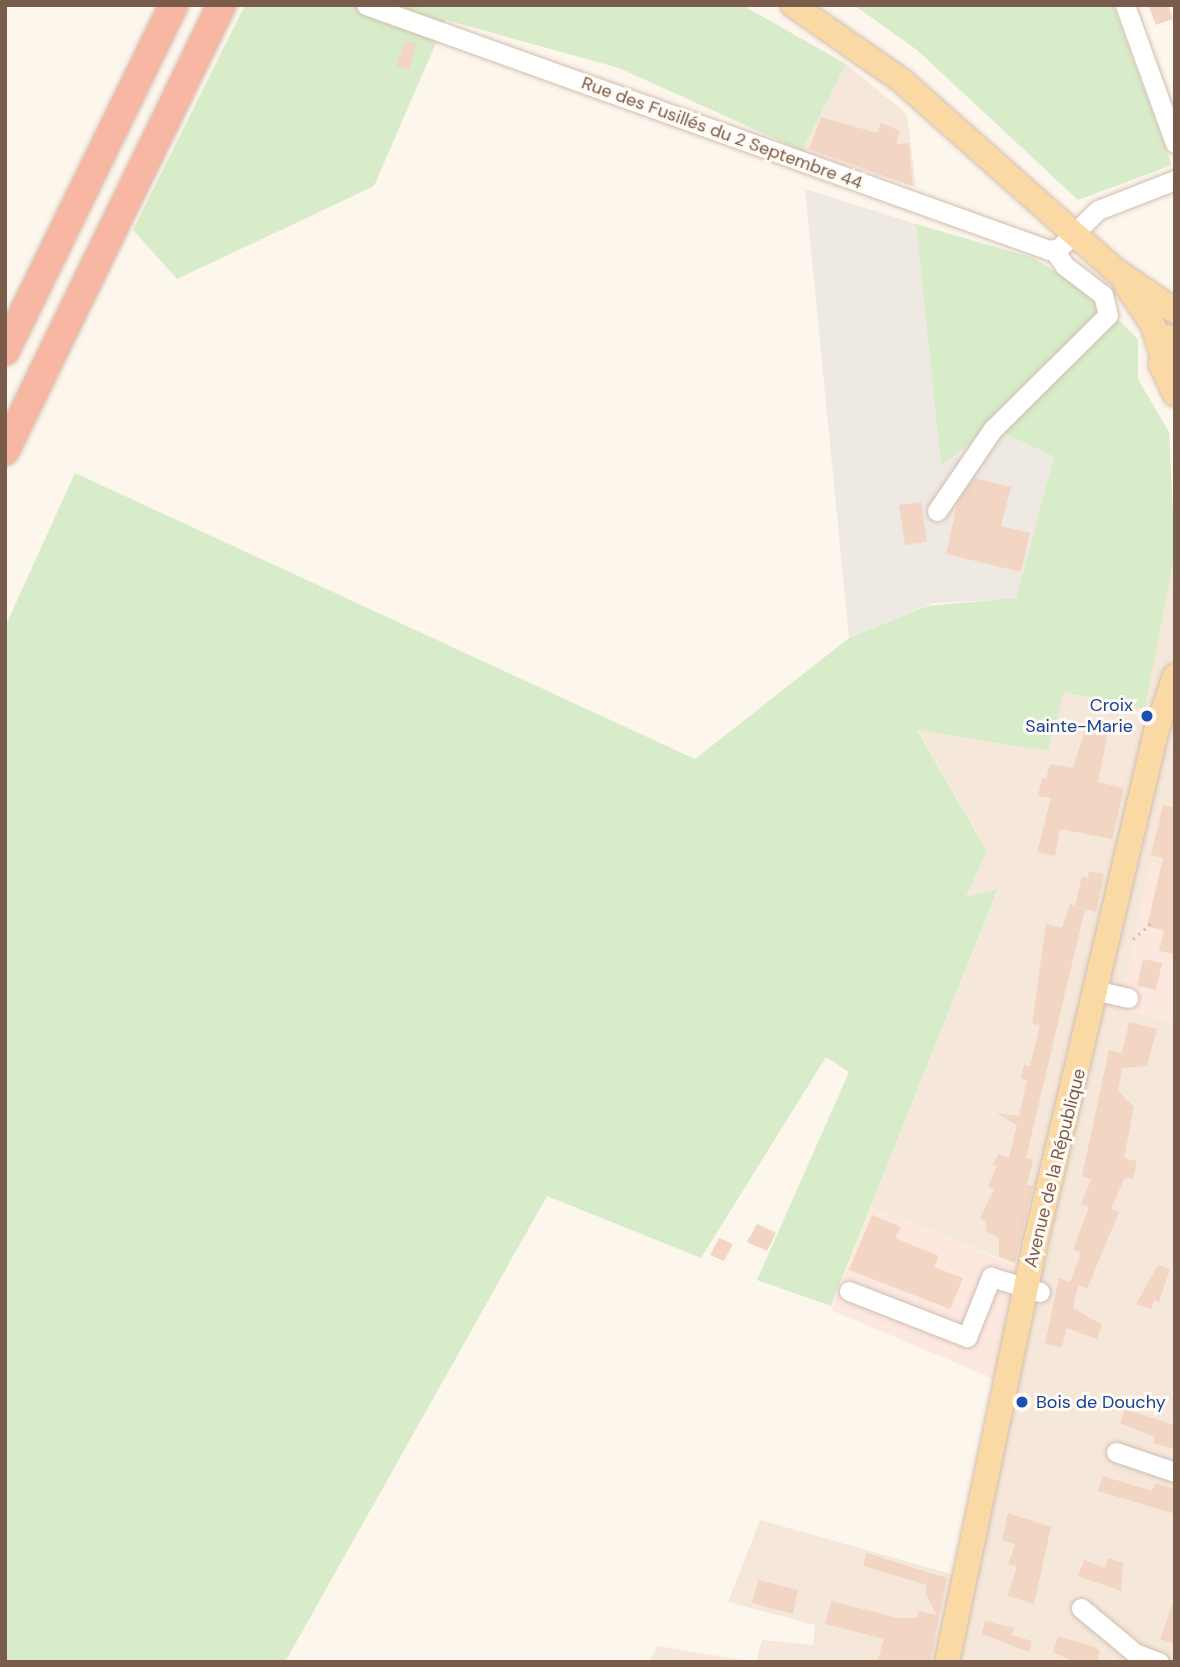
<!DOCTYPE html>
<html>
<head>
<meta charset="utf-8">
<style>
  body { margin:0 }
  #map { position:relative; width:1180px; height:1667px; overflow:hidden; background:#fdf6ec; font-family:"DM Sans",sans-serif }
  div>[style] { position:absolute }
  .residential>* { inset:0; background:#f5e8da }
  .commercial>* { inset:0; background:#fde8e0 }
  .industrial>* { inset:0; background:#efe9e4 }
  .green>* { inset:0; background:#d8ecc9 }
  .building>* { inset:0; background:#f3d5c3 }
  .path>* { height:2.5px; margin-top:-1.25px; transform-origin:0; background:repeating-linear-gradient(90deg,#d9b8a5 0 2px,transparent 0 7px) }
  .roads { filter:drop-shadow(0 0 2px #d1beb0) drop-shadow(0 0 2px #d1beb0) }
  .minor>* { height:19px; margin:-9.5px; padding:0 9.5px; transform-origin:9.5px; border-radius:9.5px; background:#fff }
  .major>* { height:24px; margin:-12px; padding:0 12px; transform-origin:12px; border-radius:12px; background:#fbd9a5 }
  .highway>* { height:28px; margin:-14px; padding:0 14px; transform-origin:14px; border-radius:14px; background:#f7b7a3 }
  .dots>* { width:19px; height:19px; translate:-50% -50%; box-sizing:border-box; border:4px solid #fffaf3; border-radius:50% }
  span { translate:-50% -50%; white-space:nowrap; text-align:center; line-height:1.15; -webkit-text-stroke:6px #fffaf3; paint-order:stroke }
  .street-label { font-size:18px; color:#7a5c4d }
  .transit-label { font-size:18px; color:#164399 }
  .right { translate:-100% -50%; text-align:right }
  .left { translate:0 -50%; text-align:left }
  .frame { position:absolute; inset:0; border:7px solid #7a5c4d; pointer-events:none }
</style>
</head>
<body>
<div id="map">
  <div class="residential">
    <div style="clip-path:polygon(846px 64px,907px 114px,916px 188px,802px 151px)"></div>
    <div style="clip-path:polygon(1175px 553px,1175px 1662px,756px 1662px,762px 1640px,813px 1645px,815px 1625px,728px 1602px,760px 1520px,955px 1575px,1022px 1267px,871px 1207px,998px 890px,966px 898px,987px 850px,917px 729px,1047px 751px,1064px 692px,1145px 709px)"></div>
    <div style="clip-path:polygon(658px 1646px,755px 1662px,648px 1662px)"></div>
  </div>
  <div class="commercial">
    <div style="clip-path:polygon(1150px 862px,1175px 867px,1175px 1022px,1119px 1010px)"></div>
    <div style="clip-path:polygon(871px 1207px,1022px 1268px,994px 1379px,831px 1310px)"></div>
  </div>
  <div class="industrial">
    <div style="clip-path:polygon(805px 189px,916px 224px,941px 465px,986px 430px,1000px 431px,1054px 457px,1016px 599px,933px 603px,849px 638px)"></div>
  </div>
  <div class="green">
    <div style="clip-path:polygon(245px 5px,742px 5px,846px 64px,802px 151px,619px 68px,446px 20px,374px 186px,177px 279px,133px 230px)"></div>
    <div style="clip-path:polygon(854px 5px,1113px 5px,1172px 165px,1078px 200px,917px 50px)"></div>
    <div style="clip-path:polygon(916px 224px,1034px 258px,1095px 297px,1138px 339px,1138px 379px,1169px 432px,1175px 553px,1145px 709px,1064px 692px,1048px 751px,917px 730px,987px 851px,966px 897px,998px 889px,831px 1306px,757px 1280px,849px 1072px,826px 1057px,701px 1258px,547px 1196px,285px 1662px,5px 1662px,5px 627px,75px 473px,695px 759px,849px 638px,927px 606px,1016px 598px,1054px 457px,1000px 431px,986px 430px,941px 466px)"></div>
  </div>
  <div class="building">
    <div style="clip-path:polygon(1148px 5px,1168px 5px,1173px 19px,1156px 25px)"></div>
    <div style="clip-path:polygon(405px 41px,417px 44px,409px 70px,396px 66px)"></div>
    <div style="clip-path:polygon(821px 117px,877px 133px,881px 123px,900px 131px,896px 144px,909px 143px,913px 186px,809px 149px)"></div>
    <div style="clip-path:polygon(974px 478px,1011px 487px,1001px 526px,1030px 533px,1021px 572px,946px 554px,958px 501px)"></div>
    <div style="clip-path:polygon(921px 502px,927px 542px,905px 545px,899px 505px)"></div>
    <div style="clip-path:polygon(1089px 718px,1110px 723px,1098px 782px,1124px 788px,1112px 839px,1060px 829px,1055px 856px,1037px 852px,1051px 798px,1038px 796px,1042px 778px,1046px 779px,1050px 764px,1073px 768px)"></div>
    <div style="clip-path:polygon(1163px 805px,1175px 808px,1175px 954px,1159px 951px,1164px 931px,1147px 926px,1163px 858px,1151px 855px)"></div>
    <div style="clip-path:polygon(1089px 871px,1104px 874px,1096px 912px,1075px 906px,1082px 876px,1088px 878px)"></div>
    <div style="clip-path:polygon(1070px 904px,1085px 909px,1026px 1158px,1033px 1160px,1027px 1185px,1033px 1186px,1015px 1263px,999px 1257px,999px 1238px,986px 1232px,987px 1222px,980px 1218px,994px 1189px,988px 1186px,997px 1166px,993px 1165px,998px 1154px,1009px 1158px,1017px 1125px,996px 1113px,1019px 1116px,1027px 1080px,1021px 1078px,1024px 1065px,1030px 1066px,1040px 1025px,1032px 1024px,1046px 924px,1062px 928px)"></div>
    <div style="clip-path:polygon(1143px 959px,1162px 963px,1156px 990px,1137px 986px)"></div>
    <div style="clip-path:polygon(1129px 1022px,1157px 1029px,1147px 1066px,1122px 1068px,1118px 1091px,1134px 1107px,1124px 1158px,1137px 1161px,1133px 1179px,1125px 1177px,1111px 1209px,1119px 1212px,1087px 1289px,1078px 1285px,1073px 1308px,1102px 1325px,1097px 1339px,1067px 1328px,1062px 1347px,1045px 1344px,1059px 1278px,1070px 1282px,1081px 1253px,1073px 1250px,1089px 1207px,1081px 1204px,1091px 1180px,1082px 1176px,1109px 1050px,1122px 1053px)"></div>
    <div style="clip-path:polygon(872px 1215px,901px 1227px,895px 1238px,939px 1256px,934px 1267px,963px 1278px,950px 1309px,849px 1270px)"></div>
    <div style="clip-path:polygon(757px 1224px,776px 1233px,767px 1251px,747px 1242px)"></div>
    <div style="clip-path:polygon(719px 1238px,733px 1244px,724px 1261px,710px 1255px)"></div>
    <div style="clip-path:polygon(1158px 1265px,1170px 1269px,1159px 1302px,1154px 1300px,1151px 1309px,1136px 1304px)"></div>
    <div style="clip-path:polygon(1125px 1409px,1174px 1425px,1175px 1449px,1153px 1443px,1155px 1437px,1120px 1423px)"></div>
    <div style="clip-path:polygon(1103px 1476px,1152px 1491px,1155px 1483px,1175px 1489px,1175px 1514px,1098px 1491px)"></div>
    <div style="clip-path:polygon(1008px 1513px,1051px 1527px,1034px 1604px,1008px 1596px,1017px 1566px,1008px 1564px,1015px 1544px,1002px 1540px)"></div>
    <div style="clip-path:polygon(866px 1553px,947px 1578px,930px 1662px,877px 1662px,884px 1639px,825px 1624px,831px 1601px,898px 1618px,917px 1618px,919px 1611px,937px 1615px,925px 1593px,927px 1585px,863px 1566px)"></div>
    <div style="clip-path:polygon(1108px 1558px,1123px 1563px,1121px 1591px,1078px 1576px,1084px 1560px,1105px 1568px)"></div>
    <div style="clip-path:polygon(758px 1580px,798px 1590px,793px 1614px,752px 1603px)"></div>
    <div style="clip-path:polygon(1173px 1603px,1175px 1603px,1175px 1644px,1160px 1639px)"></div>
    <div style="clip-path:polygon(985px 1621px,1014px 1628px,1012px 1635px,1032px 1641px,1029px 1652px,982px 1634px)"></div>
    <div style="clip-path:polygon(1058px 1636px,1095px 1647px,1100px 1651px,1097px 1662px,1075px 1662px,1053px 1652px)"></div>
  </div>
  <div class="path">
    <div style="left:1133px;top:939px;width:23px;rotate:-41deg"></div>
  </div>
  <div class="roads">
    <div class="minor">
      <div style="left:366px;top:5px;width:726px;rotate:19.73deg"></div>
      <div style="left:1049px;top:250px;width:10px;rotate:-11deg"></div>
      <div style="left:1059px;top:248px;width:54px;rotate:-44.3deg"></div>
      <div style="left:1098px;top:210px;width:83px;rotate:-21.3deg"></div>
      <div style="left:1125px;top:5px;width:147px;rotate:70.1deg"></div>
      <div style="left:937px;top:511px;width:98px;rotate:-55.8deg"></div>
      <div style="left:992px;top:430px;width:163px;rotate:-44.8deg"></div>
      <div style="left:1108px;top:315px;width:21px;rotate:-104deg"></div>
      <div style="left:1103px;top:295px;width:48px;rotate:-142.7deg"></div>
      <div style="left:1065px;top:266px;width:19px;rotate:-125deg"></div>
      <div style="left:1098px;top:991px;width:31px;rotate:13deg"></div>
      <div style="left:849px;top:1291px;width:127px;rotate:21.3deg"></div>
      <div style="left:967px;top:1337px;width:65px;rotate:-68.2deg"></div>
      <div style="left:991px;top:1277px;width:51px;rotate:17deg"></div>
      <div style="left:1116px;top:1452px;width:62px;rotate:18.7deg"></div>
      <div style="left:1081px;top:1608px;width:70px;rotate:39.8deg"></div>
      <div style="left:1135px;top:1653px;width:26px;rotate:21deg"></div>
    </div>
    <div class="major">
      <div style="left:793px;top:5px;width:131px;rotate:34.8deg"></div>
      <div style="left:901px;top:80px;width:288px;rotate:41.6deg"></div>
      <div style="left:1116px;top:271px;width:71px;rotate:34.1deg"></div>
      <div style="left:1127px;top:286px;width:47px;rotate:56.3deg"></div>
      <div style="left:1153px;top:325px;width:28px;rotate:73deg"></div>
      <div style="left:1167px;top:337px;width:28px;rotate:103deg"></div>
      <div style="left:1161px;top:364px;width:33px;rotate:65deg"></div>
      <div style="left:947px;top:1662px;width:427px;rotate:-78.1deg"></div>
      <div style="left:1035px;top:1244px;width:526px;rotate:-76.7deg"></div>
      <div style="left:1156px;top:732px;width:59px;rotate:-71.3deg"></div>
    </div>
    <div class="highway">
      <div style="left:5px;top:351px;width:385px;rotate:-64deg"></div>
      <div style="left:5px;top:451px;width:496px;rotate:-64.1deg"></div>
    </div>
  </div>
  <div class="dots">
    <div style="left:1147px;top:716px;background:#1a4fb4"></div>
    <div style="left:1022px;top:1402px;background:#1a4fb4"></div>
  </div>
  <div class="street-label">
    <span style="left:722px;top:133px;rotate:20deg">Rue des Fusillés du 2 Septembre 44</span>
    <span style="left:1055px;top:1168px;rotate:-76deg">Avenue de la République</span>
  </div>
  <div class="transit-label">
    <span class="right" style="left:1133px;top:716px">Croix<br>Sainte-Marie</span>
    <span class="left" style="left:1036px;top:1402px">Bois de Douchy</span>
  </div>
  <div class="frame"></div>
</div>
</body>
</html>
